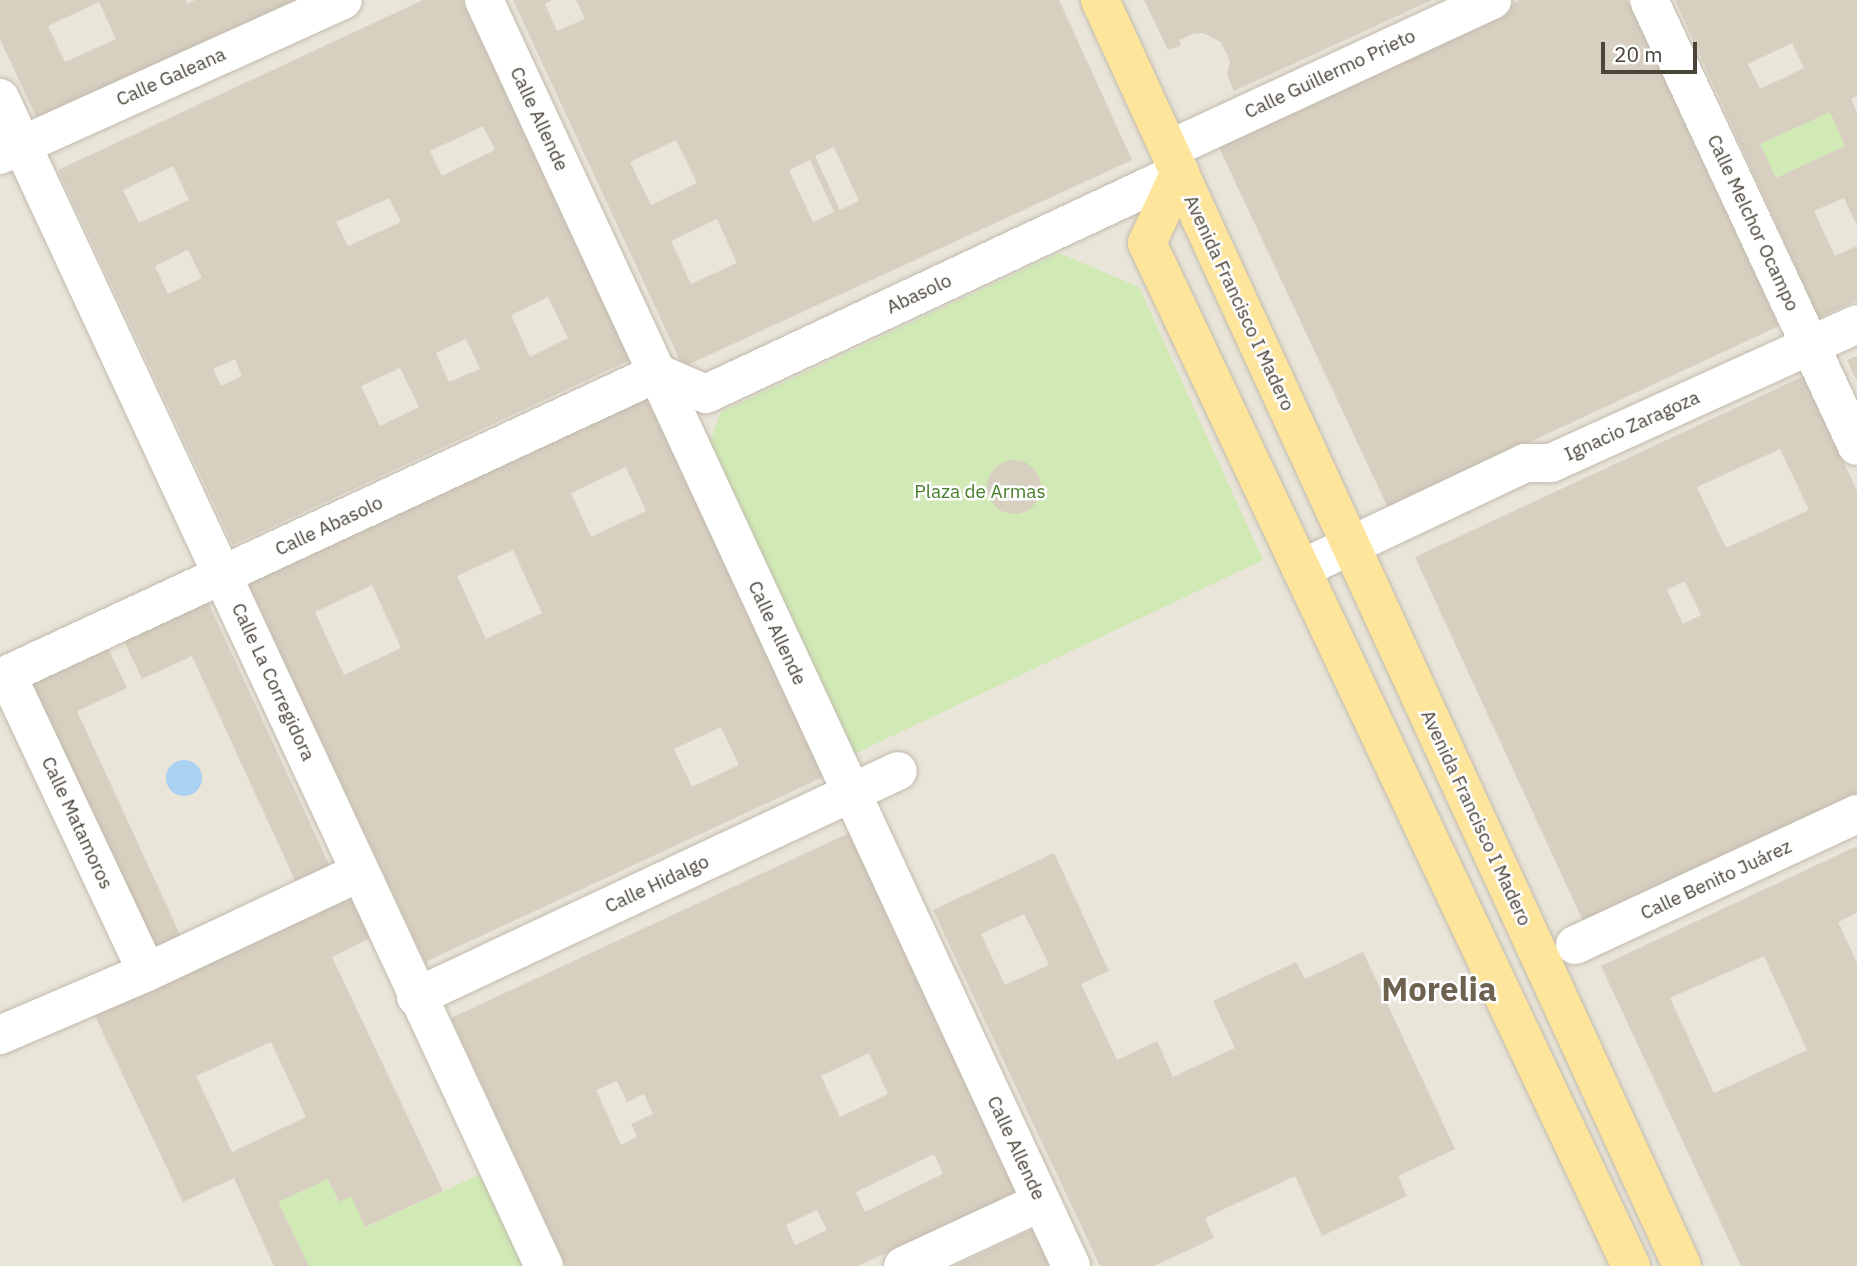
<!DOCTYPE html>
<html>
<head>
<meta charset="utf-8">
<style>
  body { margin:0 }
  #map { position:relative; width:1857px; height:1266px; overflow:hidden; background:#f5f3eb; font-family:"IBM Plex Sans",sans-serif }
  div>[style] { position:absolute }
  .residential>* { inset:0; background:#e9e5d9 }
  .green>* { inset:0; background:#d0e9b5 }
  .water>* { inset:0; background:#a9d1f1 }
  .round { border-radius:50% }
  .building>* { inset:0; background:#d7cfc0 }
  .roads { filter:drop-shadow(0 0 2px #c1bbad) drop-shadow(0 0 2px #c1bbad) }
  .minor>* { height:38px; margin:-19px; padding:0 19px; transform-origin:19px; border-radius:19px; background:#fff }
  .major>* { height:38px; margin:-19px; padding:0 19px; transform-origin:19px; border-radius:19px; background:#fee59c }
  span { translate:-50% -50%; white-space:nowrap; text-align:center; line-height:1.15; -webkit-text-stroke:5px #fff; paint-order:stroke }
  .street-label { font-size:19px; color:#4a4439 }
  .park-label { font-size:19px; color:#477d2b }
  .town-label { font-size:33px; color:#6d6250; font-weight:700 }
  .scale { position:absolute; left:1601px; top:42px; width:96px; height:32px; box-sizing:border-box; border:4px solid #4a4439; border-top:0; padding-left:9px; font-size:21px; line-height:24px; white-space:nowrap; color:#4a4439; -webkit-text-stroke:5px #fff; paint-order:stroke }
</style>
</head>
<body>
<div id="map">
  <div class="residential">
    <div style="clip-path:polygon(0 0,1857px 0,1857px 1266px,0 1266px)"></div>
  </div>
  <div class="green">
    <div style="clip-path:polygon(1830px 112px,1845px 146px,1776px 178px,1760px 144px)"></div>
    <div style="clip-path:polygon(1059px 253px,1139px 287px,1263px 560px,852px 755px,708px 447px,721px 412px)"></div>
    <div style="clip-path:polygon(485px 1172px,529px 1266px,308px 1266px,278px 1202px,328px 1179px,339px 1202px,351px 1196px,366px 1227px)"></div>
  </div>
  <div class="water">
    <div class="round" style="left:166px;top:760px;width:36px;height:36px"></div>
  </div>
  <div class="building">
    <div style="clip-path:polygon(evenodd,0 0,186px 0,187px 4px,195px 0,315px 0,40px 125px,0 39px,0 0,99px 2px,116px 39px,65px 62px,48px 26px,99px 2px)"></div>
    <div style="clip-path:polygon(evenodd,423px 0,462px 0,630px 360px,233px 545px,58px 170px,423px 0,483px 126px,495px 150px,442px 176px,430px 151px,483px 126px,423px 0,173px 166px,189px 200px,139px 223px,123px 190px,173px 166px,423px 0,389px 198px,401px 222px,348px 246px,336px 222px,389px 198px,423px 0,188px 250px,202px 278px,168px 294px,155px 266px,188px 250px,423px 0,548px 297px,568px 338px,530px 357px,511px 315px,548px 297px,423px 0,466px 339px,480px 369px,449px 382px,436px 353px,466px 339px,423px 0,235px 359px,242px 376px,221px 386px,213px 369px,235px 359px,423px 0,400px 368px,419px 407px,380px 426px,361px 386px,400px 368px)"></div>
    <div style="clip-path:polygon(evenodd,513px 0,552px 0,545px 4px,557px 31px,585px 19px,576px 0,1059px 0,1132px 160px,683px 367px,513px 0,676px 140px,697px 183px,651px 205px,630px 162px,676px 140px,513px 0,834px 147px,859px 201px,840px 210px,815px 156px,834px 147px,513px 0,810px 160px,834px 212px,813px 222px,789px 170px,810px 160px,513px 0,717px 219px,737px 263px,691px 284px,671px 241px,717px 219px)"></div>
    <div style="clip-path:polygon(1144px 0,1432px 0,1234px 91px,1227px 75px,1230px 61px,1221px 42px,1203px 33px,1193px 34px,1179px 40px,1181px 45px,1168px 50px)"></div>
    <div style="clip-path:polygon(1520px 0,1627px 0,1779px 326px,1388px 508px,1216px 141px)"></div>
    <div style="clip-path:polygon(evenodd,1675px 0,1857px 0,1857px 96px,1851px 99px,1857px 113px,1857px 226px,1844px 198px,1814px 211px,1835px 256px,1857px 246px,1857px 300px,1819px 318px,1675px 0,1792px 43px,1804px 68px,1760px 89px,1748px 64px,1792px 43px,1675px 0,1830px 112px,1845px 146px,1776px 178px,1760px 144px,1830px 112px)"></div>
    <div style="clip-path:polygon(1857px 356px,1857px 382px,1847px 360px)"></div>
    <div style="clip-path:polygon(evenodd,1804px 376px,1857px 491px,1857px 794px,1583px 921px,1415px 557px,1804px 376px,1780px 449px,1809px 510px,1726px 548px,1697px 487px,1780px 449px,1804px 376px,1685px 581px,1701px 615px,1683px 624px,1667px 590px,1685px 581px)"></div>
    <div style="clip-path:polygon(evenodd,655px 394px,834px 772px,425px 962px,247px 582px,655px 394px,626px 467px,646px 511px,591px 537px,571px 493px,626px 467px,655px 394px,513px 550px,542px 613px,486px 639px,457px 576px,513px 550px,655px 394px,372px 585px,401px 648px,344px 675px,315px 612px,372px 585px,655px 394px,721px 727px,739px 765px,692px 787px,674px 749px,721px 727px)"></div>
    <div class="round" style="left:987px;top:460px;width:54px;height:54px"></div>
    <div style="clip-path:polygon(207px 600px,332px 871px,298px 887px,192px 656px,142px 679px,123px 639px)"></div>
    <div style="clip-path:polygon(108px 648px,127px 688px,77px 711px,183px 941px,149px 957px,24px 686px)"></div>
    <div style="clip-path:polygon(evenodd,860px 828px,1029px 1187px,858px 1266px,566px 1266px,451px 1018px,860px 828px,869px 1053px,888px 1094px,840px 1117px,821px 1076px,869px 1053px,860px 828px,617px 1081px,627px 1102px,644px 1094px,653px 1114px,631px 1124px,637px 1137px,621px 1145px,596px 1090px,617px 1081px,860px 828px,934px 1154px,943px 1174px,865px 1212px,856px 1192px,934px 1154px,860px 828px,817px 1210px,827px 1230px,795px 1245px,786px 1225px,817px 1210px)"></div>
    <div style="clip-path:polygon(evenodd,1857px 846px,1857px 913px,1838px 922px,1857px 963px,1857px 1266px,1741px 1266px,1601px 966px,1857px 846px,1764px 956px,1807px 1050px,1714px 1093px,1670px 998px,1764px 956px)"></div>
    <div style="clip-path:polygon(evenodd,1054px 853px,1109px 971px,1081px 984px,1117px 1060px,1157px 1041px,1173px 1077px,1235px 1048px,1213px 1001px,1296px 962px,1305px 979px,1363px 952px,1455px 1149px,1398px 1176px,1407px 1196px,1322px 1236px,1295px 1176px,1205px 1218px,1214px 1238px,1154px 1266px,1100px 1266px,933px 910px,1054px 853px,1024px 914px,1049px 965px,1005px 985px,981px 934px,1024px 914px)"></div>
    <div style="clip-path:polygon(evenodd,354px 892px,375px 936px,332px 957px,443px 1191px,365px 1227px,351px 1196px,339px 1202px,328px 1179px,278px 1202px,309px 1266px,274px 1266px,234px 1178px,183px 1202px,94px 1014px,354px 892px,271px 1042px,306px 1117px,232px 1152px,196px 1076px,271px 1042px)"></div>
    <div style="clip-path:polygon(1035px 1228px,1052px 1266px,955px 1266px)"></div>
  </div>
  <div class="roads">
    <div class="minor">
      <div style="left:484px;top:0;width:1395px;rotate:65.12deg"></div>
      <div style="left:1649px;top:0;width:492px;rotate:65deg"></div>
      <div style="left:0;top:98px;width:1288px;rotate:65.03deg"></div>
      <div style="left:1170px;top:149px;width:355px;rotate:-24.8deg"></div>
      <div style="left:0;top:155px;width:376px;rotate:-24.3deg"></div>
      <div style="left:657px;top:373px;width:53px;rotate:23.2deg"></div>
      <div style="left:706px;top:394px;width:523px;rotate:-25.1deg"></div>
      <div style="left:1301px;top:569px;width:248px;rotate:-25.3deg"></div>
      <div style="left:1525px;top:463px;width:26px"></div>
      <div style="left:1551px;top:463px;width:336px;rotate:-24.4deg"></div>
      <div style="left:7px;top:675px;width:328px;rotate:64.8deg"></div>
      <div style="left:0;top:678px;width:724px;rotate:-24.9deg"></div>
      <div style="left:1575px;top:945px;width:311px;rotate:-24.9deg"></div>
      <div style="left:416px;top:997px;width:532px;rotate:-25.12deg"></div>
      <div style="left:0;top:1035px;width:160px;rotate:-23.2deg"></div>
      <div style="left:147px;top:972px;width:235px;rotate:-25.1deg"></div>
      <div style="left:903px;top:1266px;width:152px;rotate:-24.9deg"></div>
    </div>
    <div class="major">
      <div style="left:1100px;top:0;width:1393px;rotate:65.31deg"></div>
      <div style="left:1180px;top:172px;width:78px;rotate:114.9deg"></div>
      <div style="left:1147px;top:243px;width:1132px;rotate:64.68deg"></div>
    </div>
  </div>
  <div class="street-label">
    <span style="left:1330px;top:74px;rotate:-25deg">Calle Guillermo Prieto</span>
    <span style="left:171px;top:77px;rotate:-24deg">Calle Galeana</span>
    <span style="left:539px;top:119px;rotate:65deg">Calle Allende</span>
    <span style="left:1753px;top:223px;rotate:65deg">Calle Melchor Ocampo</span>
    <span style="left:919px;top:294px;rotate:-25deg">Abasolo</span>
    <span style="left:1239px;top:303px;rotate:65deg">Avenida Francisco I Madero</span>
    <span style="left:1632px;top:426px;rotate:-24deg">Ignacio Zaragoza</span>
    <span style="left:329px;top:526px;rotate:-25deg">Calle Abasolo</span>
    <span style="left:777px;top:633px;rotate:65deg">Calle Allende</span>
    <span style="left:273px;top:682px;rotate:65deg">Calle La Corregidora</span>
    <span style="left:1476px;top:818px;rotate:65deg">Avenida Francisco I Madero</span>
    <span style="left:77px;top:823px;rotate:65deg">Calle Matamoros</span>
    <span style="left:1716px;top:880px;rotate:-25deg">Calle Benito Juárez</span>
    <span style="left:657px;top:884px;rotate:-25deg">Calle Hidalgo</span>
    <span style="left:1016px;top:1148px;rotate:65deg">Calle Allende</span>
  </div>
  <div class="park-label">
    <span style="left:980px;top:492px">Plaza de Armas</span>
  </div>
  <div class="town-label">
    <span style="left:1439px;top:989px">Morelia</span>
  </div>
  <div class="scale">20 m</div>
</div>
</body>
</html>
